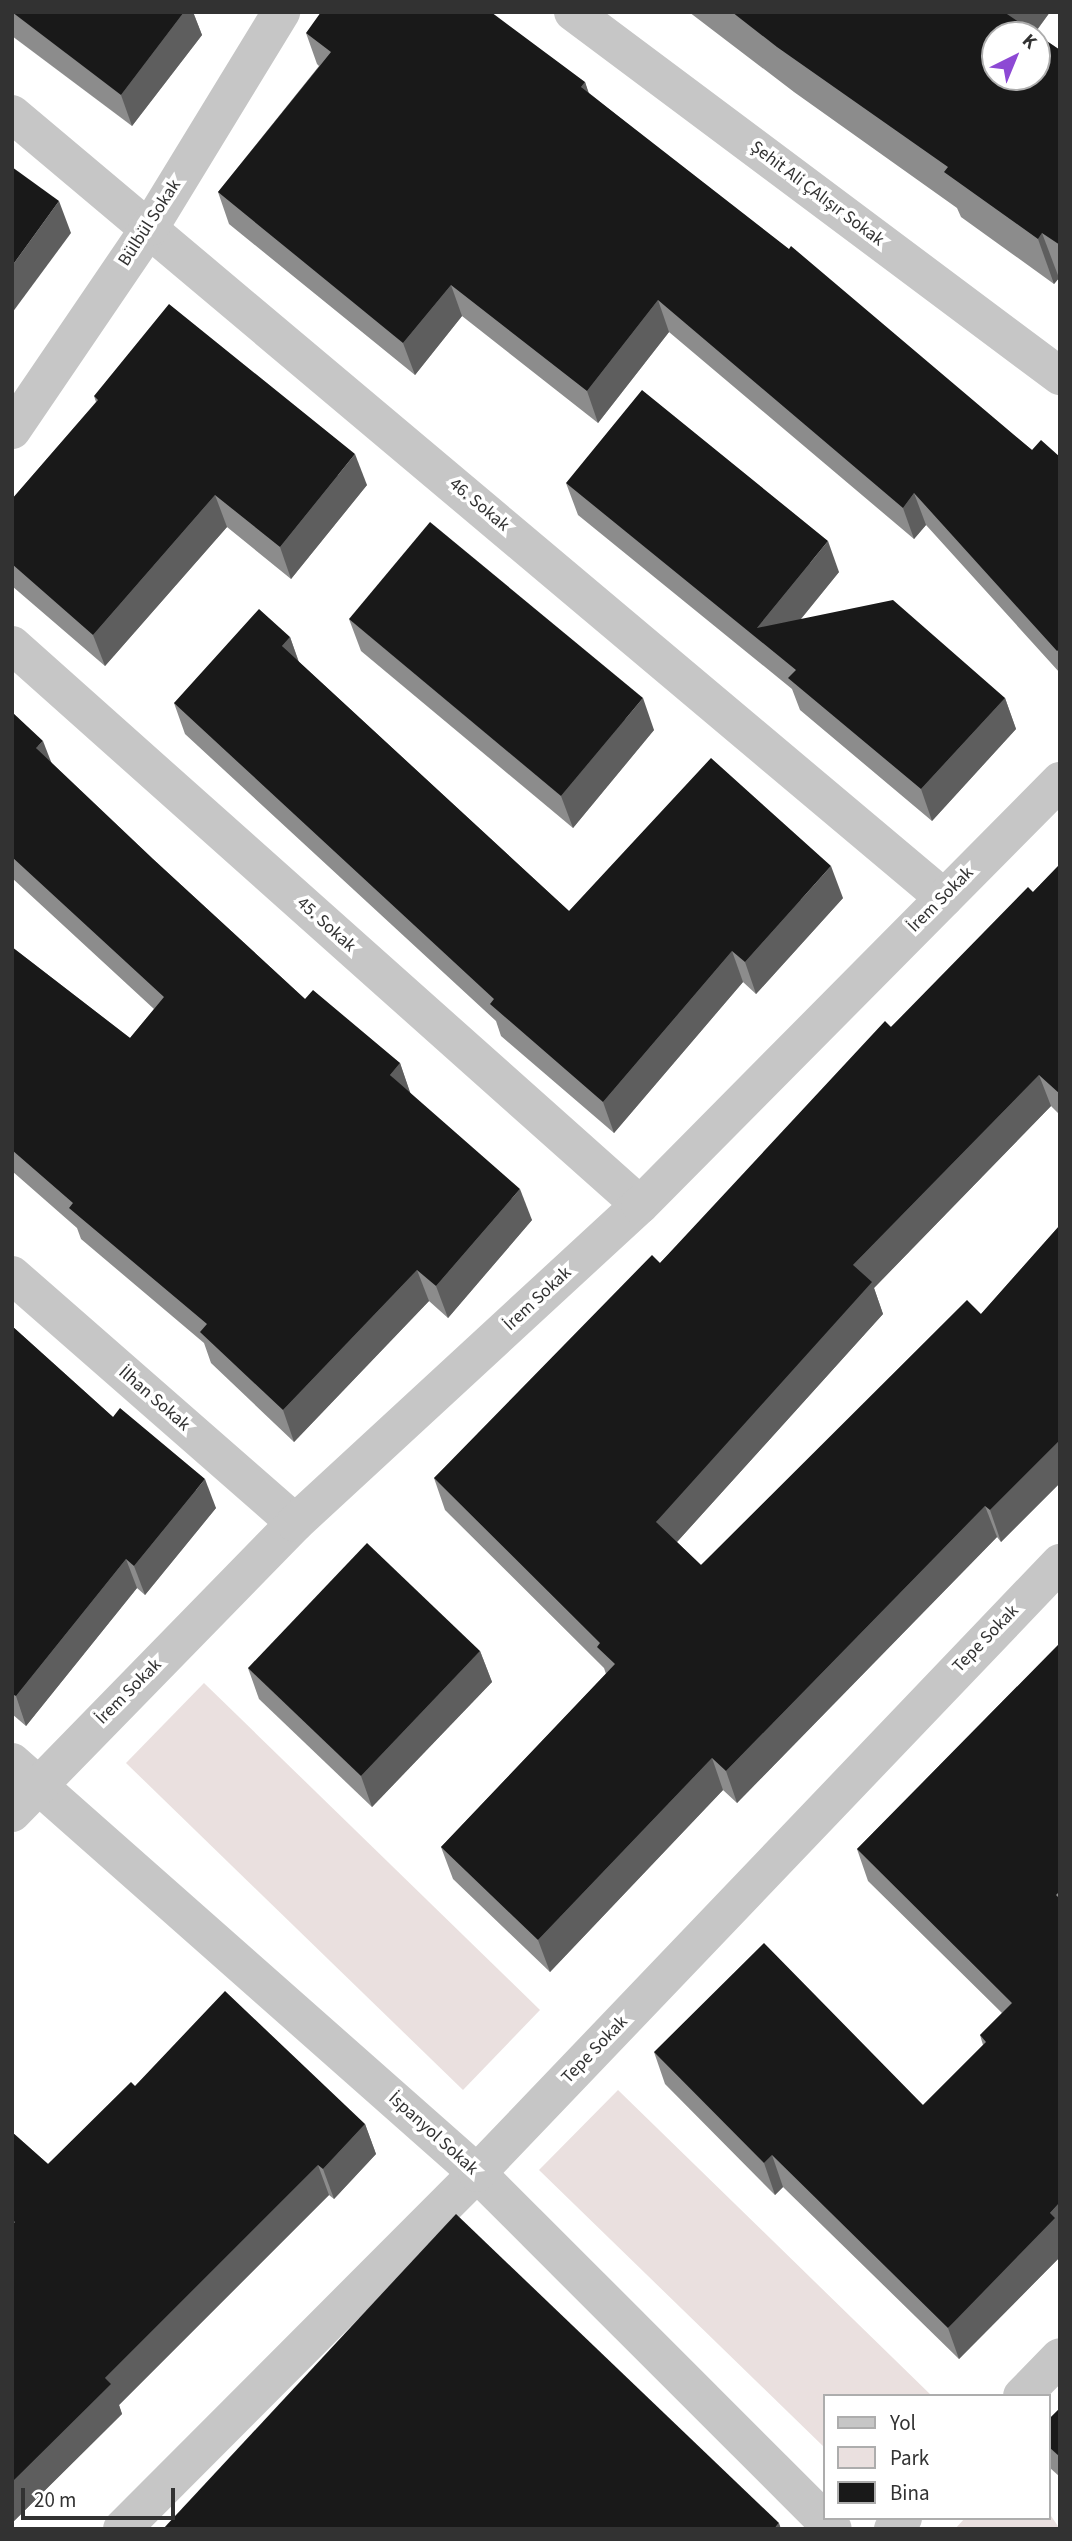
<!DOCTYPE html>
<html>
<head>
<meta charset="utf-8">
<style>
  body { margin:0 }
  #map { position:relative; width:1072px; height:2541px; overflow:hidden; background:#fff; font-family:"Source Sans 3",sans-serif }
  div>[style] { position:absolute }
  .green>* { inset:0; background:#eae0df }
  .minor>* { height:38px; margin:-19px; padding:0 19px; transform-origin:19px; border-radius:19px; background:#c6c6c6 }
  .wall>* { inset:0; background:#8c8c8c }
  .shaded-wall>* { inset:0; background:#5e5e5e }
  .building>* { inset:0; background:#191919 }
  span { translate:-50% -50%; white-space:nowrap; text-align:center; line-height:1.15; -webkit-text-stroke:7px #fff; paint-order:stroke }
  .street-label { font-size:18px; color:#323232 }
  .frame { position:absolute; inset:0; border:14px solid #323232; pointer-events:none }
  .legend { position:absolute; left:823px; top:2394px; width:228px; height:126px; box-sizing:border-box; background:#fff; border:2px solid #adadad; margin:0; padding:9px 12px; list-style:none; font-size:21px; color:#323232 }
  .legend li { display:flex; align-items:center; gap:14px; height:35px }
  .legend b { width:35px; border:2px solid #adadad }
  .north { position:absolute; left:981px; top:21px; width:70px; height:70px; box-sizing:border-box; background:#fff; border:2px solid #adadad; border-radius:50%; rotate:43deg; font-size:19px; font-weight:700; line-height:28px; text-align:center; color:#323232 }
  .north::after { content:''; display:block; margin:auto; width:24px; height:32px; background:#8d49d4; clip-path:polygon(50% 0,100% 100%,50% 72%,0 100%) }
  .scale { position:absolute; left:21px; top:2488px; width:154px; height:32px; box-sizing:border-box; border:4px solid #323232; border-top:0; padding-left:9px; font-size:21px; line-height:24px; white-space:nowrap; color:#323232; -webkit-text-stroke:5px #fff; paint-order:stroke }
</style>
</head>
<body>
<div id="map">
  <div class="green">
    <div style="clip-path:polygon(204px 1683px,540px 2010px,463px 2090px,126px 1763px)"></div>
    <div style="clip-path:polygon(618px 2090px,932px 2396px,825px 2396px,825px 2448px,539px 2170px)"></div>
    <div style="clip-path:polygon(1049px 2513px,1060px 2529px,955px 2529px,965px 2518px,1049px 2518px)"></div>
  </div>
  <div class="minor">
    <div style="left:573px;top:12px;width:608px;rotate:36.78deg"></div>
    <div style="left:12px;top:114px;width:1218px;rotate:40.07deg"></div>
    <div style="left:12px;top:430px;width:245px;rotate:-55.8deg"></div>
    <div style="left:150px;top:227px;width:252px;rotate:-58.6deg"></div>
    <div style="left:12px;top:645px;width:841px;rotate:41.72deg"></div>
    <div style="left:12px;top:1275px;width:376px;rotate:41.2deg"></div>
    <div style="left:12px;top:1762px;width:621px;rotate:41.47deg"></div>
    <div style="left:477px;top:2173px;width:503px;rotate:45deg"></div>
    <div style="left:12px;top:1813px;width:405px;rotate:-45.7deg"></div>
    <div style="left:295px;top:1523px;width:469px;rotate:-42.7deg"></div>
    <div style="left:640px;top:1205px;width:597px;rotate:-45.27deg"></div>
    <div style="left:1022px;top:2396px;width:54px;rotate:-45.7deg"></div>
    <div style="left:122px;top:2529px;width:503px;rotate:-45.08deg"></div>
    <div style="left:477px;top:2173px;width:844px;rotate:-46.3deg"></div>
    <div style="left:893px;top:2529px;width:15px;rotate:-48deg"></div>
  </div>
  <div class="wall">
    <div style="clip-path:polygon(12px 12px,193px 12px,202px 35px,132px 126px,12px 36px)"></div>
    <div style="clip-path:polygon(689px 12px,1050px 12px,1035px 33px,1060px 50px,1060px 278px,1059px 278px,1054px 284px,961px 217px,957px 208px,794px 92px)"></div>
    <div style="clip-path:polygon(306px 33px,585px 82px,588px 92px,1032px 450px,1060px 457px,1060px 673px,926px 525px,914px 539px,669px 332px,598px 423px,462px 316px,415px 375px,229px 224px,218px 192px,319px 66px,317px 64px)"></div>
    <div style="clip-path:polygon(94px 396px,367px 485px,291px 579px,227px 527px,105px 666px,12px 586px,12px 499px,96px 402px)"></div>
    <div style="clip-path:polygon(566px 483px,839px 572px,801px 619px,1005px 698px,1016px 729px,932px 821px,800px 710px,792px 689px,578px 515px)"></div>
    <div style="clip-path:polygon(349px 619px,654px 730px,573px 828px,361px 651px)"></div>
    <div style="clip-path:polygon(290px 637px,299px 662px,569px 911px,843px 898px,756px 994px,743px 982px,614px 1133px,501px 1036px,496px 1021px,185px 734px,174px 703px)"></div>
    <div style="clip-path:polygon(12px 712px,52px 763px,153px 859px,305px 999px,400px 1063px,410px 1093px,532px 1220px,448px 1318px,429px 1301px,294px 1442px,211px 1363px,204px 1343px,81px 1239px,77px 1228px,12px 1171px,12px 947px,130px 1038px,154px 1009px,12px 878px)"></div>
    <div style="clip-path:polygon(1060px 864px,1060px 1115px,1051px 1106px,874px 1288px,883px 1314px,677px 1542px,701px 1565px,981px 1314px,1060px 1225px,1060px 1483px,1001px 1542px,997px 1537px,737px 1803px,723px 1790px,550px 1972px,453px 1879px,441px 1847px,606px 1674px,604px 1668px,445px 1510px,434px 1478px,660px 1263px,891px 1027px,1033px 892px)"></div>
    <div style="clip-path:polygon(12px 1326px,113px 1417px,216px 1508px,145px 1595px,137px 1588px,26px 1726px,12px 1714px)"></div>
    <div style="clip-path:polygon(1060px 1643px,1060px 2257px,959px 2359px,783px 2187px,775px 2195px,665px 2084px,654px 2052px,923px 2105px,983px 2045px,980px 2035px,1002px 2013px,868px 1881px,857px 1849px)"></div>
    <div style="clip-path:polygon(480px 1651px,492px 1682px,372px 1807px,259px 1699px,248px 1668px)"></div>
    <div style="clip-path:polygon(135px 2086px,365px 2124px,376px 2154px,334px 2199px,329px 2195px,119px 2405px,122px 2414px,12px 2523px,12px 2132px,48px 2164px)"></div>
    <div style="clip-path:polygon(1060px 2408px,1060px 2477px,1049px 2467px,1049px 2419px)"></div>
  </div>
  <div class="shaded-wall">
    <div style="clip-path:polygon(184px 12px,193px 12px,202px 35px,132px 126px,121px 95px)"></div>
    <div style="clip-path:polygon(1002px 12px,1050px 12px,1033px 35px)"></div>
    <div style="clip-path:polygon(585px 82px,596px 114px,581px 87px)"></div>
    <div style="clip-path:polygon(59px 201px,71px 233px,12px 313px,12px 266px)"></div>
    <div style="clip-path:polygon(1042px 233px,1059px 278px,1054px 284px,1038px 239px)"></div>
    <div style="clip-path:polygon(451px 285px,462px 316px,415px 375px,403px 343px)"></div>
    <div style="clip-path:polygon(658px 300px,669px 332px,598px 423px,587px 391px)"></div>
    <div style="clip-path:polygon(355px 454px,367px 485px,291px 579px,280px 547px)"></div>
    <div style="clip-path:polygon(914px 493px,926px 525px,914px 539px,903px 508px)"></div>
    <div style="clip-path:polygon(215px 495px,227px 527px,105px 666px,93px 635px)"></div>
    <div style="clip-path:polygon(828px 541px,839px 572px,774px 652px,757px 628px)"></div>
    <div style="clip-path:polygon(290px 637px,301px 669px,282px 646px)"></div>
    <div style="clip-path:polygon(643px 698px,654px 730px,573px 828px,561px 796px)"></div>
    <div style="clip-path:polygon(1005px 698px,1016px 729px,932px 821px,921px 789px)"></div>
    <div style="clip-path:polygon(43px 741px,55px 772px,36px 748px)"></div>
    <div style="clip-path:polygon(831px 866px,843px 898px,756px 994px,745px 962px)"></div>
    <div style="clip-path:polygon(732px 951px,743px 982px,614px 1133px,603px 1102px)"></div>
    <div style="clip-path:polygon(400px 1063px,411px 1095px,390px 1075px)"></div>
    <div style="clip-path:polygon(1039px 1075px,1051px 1106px,874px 1288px,883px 1314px,667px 1553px,656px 1522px,853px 1265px)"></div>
    <div style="clip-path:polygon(520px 1189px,532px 1220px,448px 1318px,436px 1286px)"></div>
    <div style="clip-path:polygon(417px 1270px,429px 1301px,294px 1442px,283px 1410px)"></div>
    <div style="clip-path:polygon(1060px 1440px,1060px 1483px,1001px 1542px,990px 1510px)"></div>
    <div style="clip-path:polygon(205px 1479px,216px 1508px,145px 1595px,134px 1566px)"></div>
    <div style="clip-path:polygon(985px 1506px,997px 1537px,737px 1803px,726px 1771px)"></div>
    <div style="clip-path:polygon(126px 1559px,137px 1588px,26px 1726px,16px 1696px)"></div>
    <div style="clip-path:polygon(480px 1651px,492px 1682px,372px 1807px,361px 1776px)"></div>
    <div style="clip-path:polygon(712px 1758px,723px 1790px,550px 1972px,538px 1940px)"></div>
    <div style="clip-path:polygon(365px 2124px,376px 2154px,334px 2199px,323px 2169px)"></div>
    <div style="clip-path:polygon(772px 2155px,783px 2187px,775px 2195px,764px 2163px)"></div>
    <div style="clip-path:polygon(318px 2165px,329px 2195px,119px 2405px,122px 2414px,12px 2523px,12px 2482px,105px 2378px)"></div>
    <div style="clip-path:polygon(1060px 2202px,1060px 2257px,959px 2359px,948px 2328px)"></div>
    <div style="clip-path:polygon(779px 2523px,781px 2529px,774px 2529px)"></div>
  </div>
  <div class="building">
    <div style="clip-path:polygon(12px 12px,184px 12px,121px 95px)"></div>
    <div style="clip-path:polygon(321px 12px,491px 12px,585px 82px,581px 87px,789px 249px,791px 246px,1032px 450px,1041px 440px,1060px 457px,1060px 649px,1057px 651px,914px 493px,903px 508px,658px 300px,587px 391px,451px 285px,403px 343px,218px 192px,331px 52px,306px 33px)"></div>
    <div style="clip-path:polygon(evenodd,732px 12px,1004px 12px,1060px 50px,1060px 245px,1042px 233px,1038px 239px,944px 172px,948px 167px,777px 47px,732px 12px,995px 35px,1037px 35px,1037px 77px,995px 77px,995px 35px)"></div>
    <div style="clip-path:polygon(12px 167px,59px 201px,12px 266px)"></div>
    <div style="clip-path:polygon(169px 304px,355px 454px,280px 547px,215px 495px,93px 635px,12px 564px,12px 499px,98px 400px,94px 396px)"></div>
    <div style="clip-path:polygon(642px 390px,828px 541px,757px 628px,893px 600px,1005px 698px,921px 789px,788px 678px,796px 670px,566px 483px)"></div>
    <div style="clip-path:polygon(430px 522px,643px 698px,561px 796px,349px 619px)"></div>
    <div style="clip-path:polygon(259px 609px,290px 637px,282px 646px,569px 911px,711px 758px,831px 866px,745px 962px,732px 951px,603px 1102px,490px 1004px,494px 999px,174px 703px)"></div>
    <div style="clip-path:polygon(12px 712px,43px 741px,36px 748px,153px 859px,305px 999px,313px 990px,400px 1063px,390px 1075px,520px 1189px,436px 1286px,417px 1270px,283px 1410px,200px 1332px,207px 1324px,69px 1208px,73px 1203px,12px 1150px,12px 947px,130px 1038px,164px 997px,12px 857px)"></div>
    <div style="clip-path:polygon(1060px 864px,1060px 1094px,1039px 1075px,853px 1265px,872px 1282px,656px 1522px,701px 1565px,967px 1300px,981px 1314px,1060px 1225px,1060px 1440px,990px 1510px,985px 1506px,726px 1771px,712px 1758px,538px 1940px,441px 1847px,615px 1664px,597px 1647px,600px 1643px,434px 1478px,652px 1255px,660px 1263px,885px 1021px,891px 1027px,1028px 887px,1033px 892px)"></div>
    <div style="clip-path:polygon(12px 1326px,113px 1417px,120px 1408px,205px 1479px,134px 1566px,126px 1559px,16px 1696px,12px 1694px)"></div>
    <div style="clip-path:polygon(367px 1543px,480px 1651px,361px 1776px,248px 1668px)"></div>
    <div style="clip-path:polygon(1060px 1643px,1060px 1891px,1056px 1895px,1060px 1899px,1060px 2202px,1050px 2213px,1055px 2218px,948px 2328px,772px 2155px,764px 2163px,654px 2052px,764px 1943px,923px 2105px,986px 2042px,980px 2035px,1012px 2003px,857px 1849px)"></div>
    <div style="clip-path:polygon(225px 1991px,365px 2124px,323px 2169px,318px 2165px,105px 2378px,111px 2384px,12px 2482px,12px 2225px,15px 2222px,12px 2220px,12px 2132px,48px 2164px,131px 2082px,135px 2086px)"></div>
    <div style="clip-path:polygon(456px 2214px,779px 2523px,774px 2529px,163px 2529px)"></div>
    <div style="clip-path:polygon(1060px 2408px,1060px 2457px,1049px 2447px,1049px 2419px)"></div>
  </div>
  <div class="street-label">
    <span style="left:817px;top:194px;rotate:37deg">Şehit Ali ÇAlışır Sokak</span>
    <span style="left:150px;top:223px;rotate:-57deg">Bülbül Sokak</span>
    <span style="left:479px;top:505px;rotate:40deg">46. Sokak</span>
    <span style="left:941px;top:900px;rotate:-45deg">İrem Sokak</span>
    <span style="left:326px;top:925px;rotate:42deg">45. Sokak</span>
    <span style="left:538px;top:1299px;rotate:-43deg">İrem Sokak</span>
    <span style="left:154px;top:1399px;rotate:41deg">İlhan Sokak</span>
    <span style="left:986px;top:1639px;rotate:-46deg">Tepe Sokak</span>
    <span style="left:129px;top:1692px;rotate:-45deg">İrem Sokak</span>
    <span style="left:595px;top:2050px;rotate:-46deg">Tepe Sokak</span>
    <span style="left:433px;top:2134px;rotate:42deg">İspanyol Sokak</span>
  </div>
  <div class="frame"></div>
  <ul class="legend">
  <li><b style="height:9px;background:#c6c6c6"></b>Yol</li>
  <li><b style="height:19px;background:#eae0df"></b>Park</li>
  <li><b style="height:19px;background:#191919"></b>Bina</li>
  </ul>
  <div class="north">K</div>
  <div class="scale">20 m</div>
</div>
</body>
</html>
